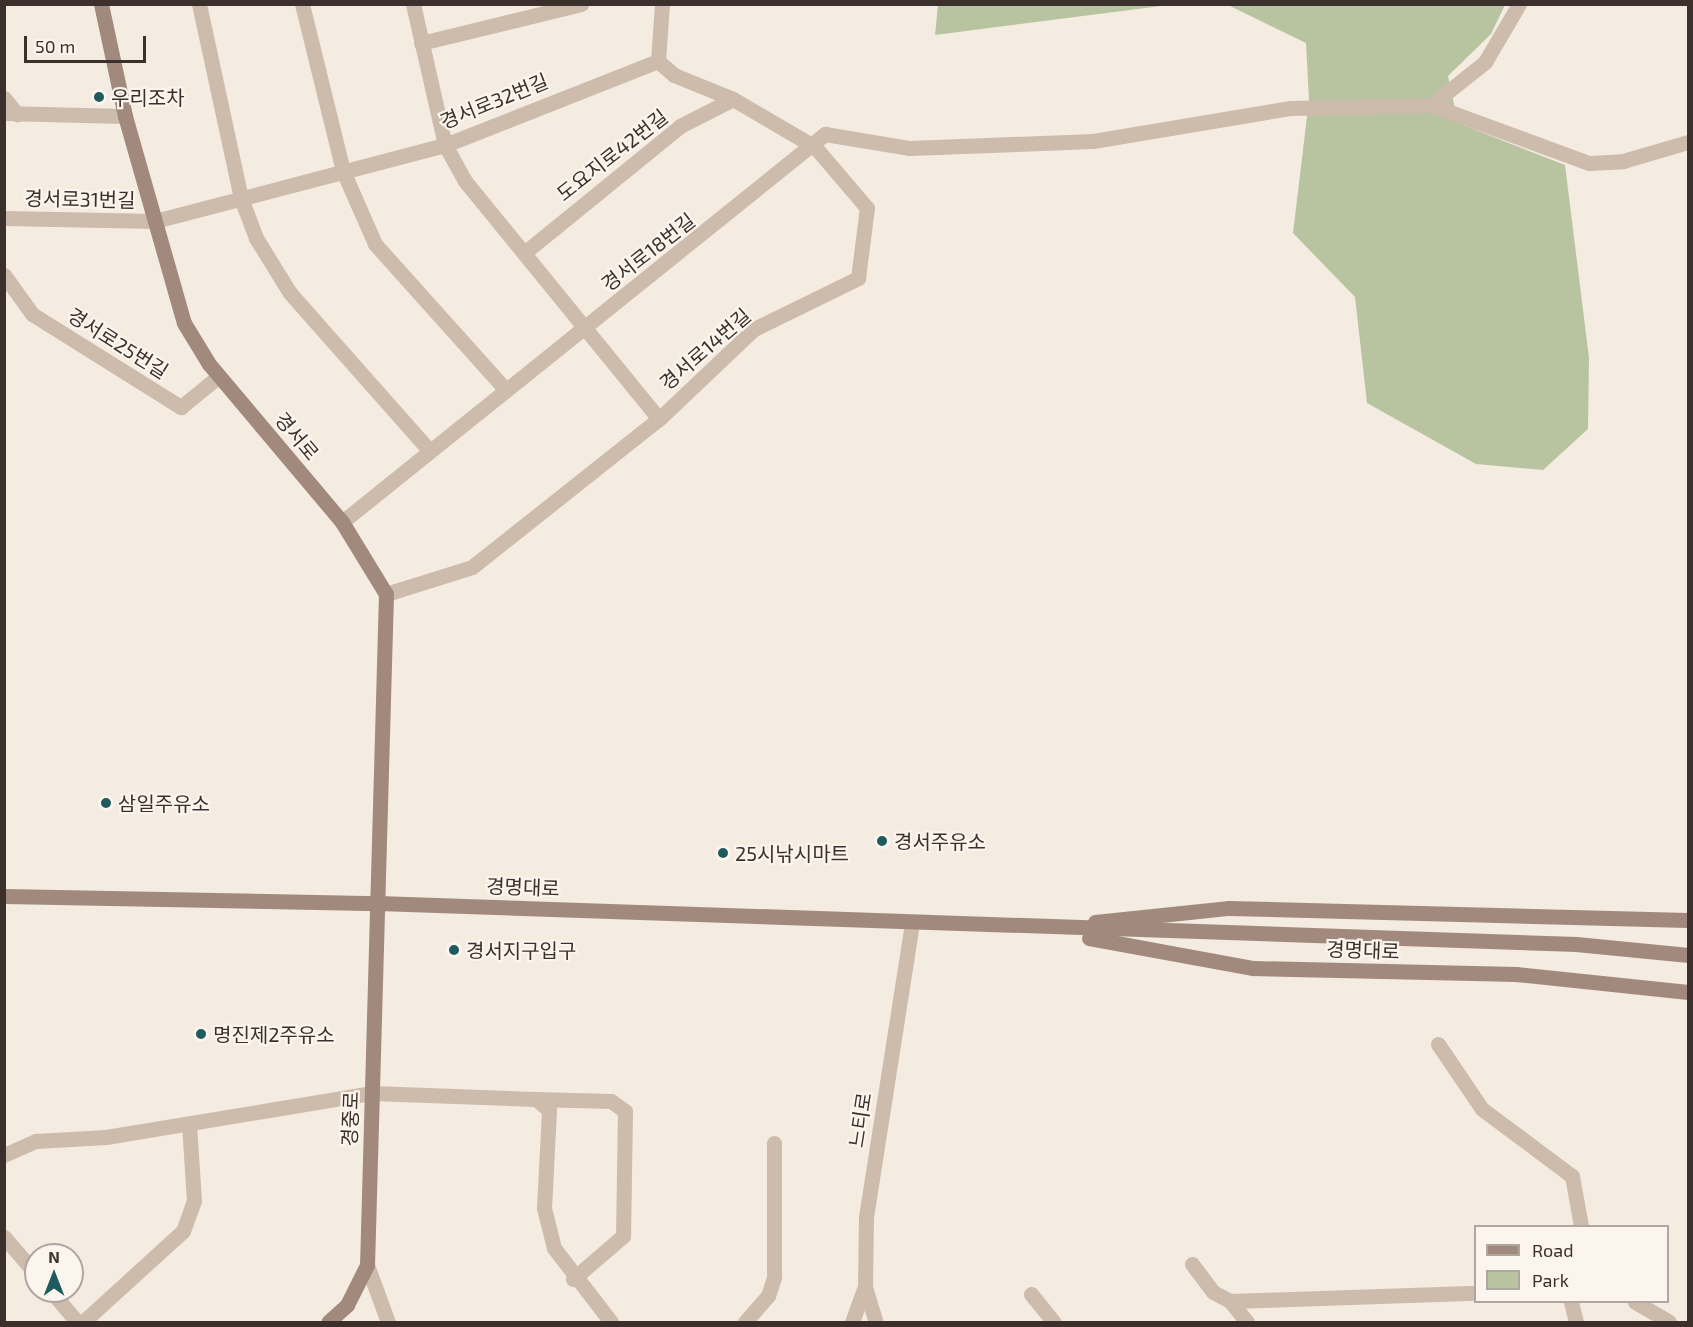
<!DOCTYPE html>
<html>
<head>
<meta charset="utf-8">
<style>
  body { margin:0 }
  #map { position:relative; width:1693px; height:1327px; overflow:hidden; background:#f4ebe1; font-family:"Exo 2","Noto Sans KR",sans-serif }
  div>[style] { position:absolute }
  .green>* { inset:0; background:#b8c4a0 }
  .street>* { height:15px; margin:-7.5px; padding:0 7.5px; transform-origin:7.5px; border-radius:7.5px; background:#cdbbac }
  .secondary>* { height:15px; margin:-7.5px; padding:0 7.5px; transform-origin:7.5px; border-radius:7.5px; background:#a18a7d }
  .dots>* { width:16px; height:16px; translate:-50% -50%; box-sizing:border-box; border:3px solid #fbf5ee; border-radius:50% }
  span { translate:-50% -50%; white-space:nowrap; text-align:center; line-height:1.15; -webkit-text-stroke:4.5px #fbf5ee; paint-order:stroke }
  .poi-label { font-size:20px; color:#3b302b }
  .left { translate:0 -50%; text-align:left }
  .street-label { font-size:20px; color:#3b302b }
  .frame { position:absolute; inset:0; border:6px solid #3b302b; pointer-events:none }
  .legend { position:absolute; left:1474px; top:1225px; width:195px; height:78px; box-sizing:border-box; background:#fbf5ee; border:2px solid #aea6a0; margin:0; padding:8px 10px; list-style:none; font-size:18px; color:#3b302b }
  .legend li { display:flex; align-items:center; gap:12px; height:30px }
  .legend b { width:30px; border:2px solid #aea6a0 }
  .north { position:absolute; left:24px; top:1243px; width:60px; height:60px; box-sizing:border-box; background:#fbf5ee; border:2px solid #aea6a0; border-radius:50%; rotate:0deg; font-size:16px; font-weight:700; line-height:24px; text-align:center; color:#3b302b }
  .north::after { content:''; display:block; margin:auto; width:21px; height:27px; background:#1f5a5e; clip-path:polygon(50% 0,100% 100%,50% 72%,0 100%) }
  .scale { position:absolute; left:24px; top:36px; width:122px; height:27px; box-sizing:border-box; border:3px solid #3b302b; border-top:0; padding-left:8px; font-size:18px; line-height:21px; white-space:nowrap; color:#3b302b; -webkit-text-stroke:4px #fbf5ee; paint-order:stroke }
</style>
</head>
<body>
<div id="map">
  <div class="green">
    <div style="clip-path:polygon(938px 5px,938px 4px,1169px 5px,935px 35px)"></div>
    <div style="clip-path:polygon(1228px 5px,1505px 5px,1491px 34px,1448px 76px,1458px 123px,1565px 165px,1589px 358px,1588px 429px,1543px 470px,1476px 464px,1367px 403px,1355px 297px,1293px 233px,1309px 100px,1306px 43px)"></div>
  </div>
  <div class="street">
    <div style="left:199px;top:4px;width:198px;rotate:77.8deg"></div>
    <div style="left:241px;top:198px;width:43px;rotate:69.4deg"></div>
    <div style="left:256px;top:238px;width:65px;rotate:58.3deg"></div>
    <div style="left:290px;top:293px;width:210px;rotate:48.5deg"></div>
    <div style="left:302px;top:4px;width:172px;rotate:76.2deg"></div>
    <div style="left:343px;top:171px;width:80px;rotate:66.3deg"></div>
    <div style="left:375px;top:244px;width:196px;rotate:48.1deg"></div>
    <div style="left:413px;top:4px;width:145px;rotate:77.2deg"></div>
    <div style="left:445px;top:145px;width:41px;rotate:60.9deg"></div>
    <div style="left:465px;top:181px;width:307px;rotate:50.8deg"></div>
    <div style="left:421px;top:43px;width:165px;rotate:-13.7deg"></div>
    <div style="left:4px;top:98px;width:21px;rotate:51deg"></div>
    <div style="left:1431px;top:105px;width:168px;rotate:20.2deg"></div>
    <div style="left:1589px;top:163px;width:34px;rotate:-3deg"></div>
    <div style="left:1623px;top:161px;width:68px;rotate:-16.3deg"></div>
    <div style="left:4px;top:113px;width:121px;rotate:1.4deg"></div>
    <div style="left:4px;top:218px;width:151px;rotate:1.1deg"></div>
    <div style="left:155px;top:221px;width:300px;rotate:-14.7deg"></div>
    <div style="left:445px;top:145px;width:229px;rotate:-21.5deg"></div>
    <div style="left:524px;top:253px;width:201px;rotate:-39.1deg"></div>
    <div style="left:680px;top:126px;width:59px;rotate:-27deg"></div>
    <div style="left:4px;top:275px;width:48px;rotate:54.3deg"></div>
    <div style="left:32px;top:314px;width:176px;rotate:32deg"></div>
    <div style="left:181px;top:407px;width:49px;rotate:-39.2deg"></div>
    <div style="left:342px;top:522px;width:620px;rotate:-38.78deg"></div>
    <div style="left:825px;top:134px;width:86px;rotate:9.4deg"></div>
    <div style="left:910px;top:148px;width:183px;rotate:-2.2deg"></div>
    <div style="left:1093px;top:141px;width:201px;rotate:-9.5deg"></div>
    <div style="left:1291px;top:108px;width:140px;rotate:-1.2deg"></div>
    <div style="left:1431px;top:105px;width:69px;rotate:-38.5deg"></div>
    <div style="left:1485px;top:62px;width:67px;rotate:-59.6deg"></div>
    <div style="left:386px;top:594px;width:90px;rotate:-17.4deg"></div>
    <div style="left:472px;top:567px;width:238px;rotate:-38.4deg"></div>
    <div style="left:659px;top:419px;width:131px;rotate:-43.5deg"></div>
    <div style="left:754px;top:329px;width:116px;rotate:-26.1deg"></div>
    <div style="left:858px;top:278px;width:71px;rotate:-82.7deg"></div>
    <div style="left:867px;top:208px;width:80px;rotate:-130.4deg"></div>
    <div style="left:815px;top:147px;width:95px;rotate:-149.7deg"></div>
    <div style="left:733px;top:99px;width:64px;rotate:-157.9deg"></div>
    <div style="left:674px;top:75px;width:21px;rotate:-139deg"></div>
    <div style="left:658px;top:61px;width:57px;rotate:-86deg"></div>
    <div style="left:1438px;top:1044px;width:78px;rotate:55.9deg"></div>
    <div style="left:1482px;top:1109px;width:112px;rotate:36.7deg"></div>
    <div style="left:1572px;top:1176px;width:51px;rotate:79.8deg"></div>
    <div style="left:536px;top:1099px;width:75px;rotate:1.5deg"></div>
    <div style="left:611px;top:1101px;width:17px;rotate:36deg"></div>
    <div style="left:625px;top:1111px;width:125px;rotate:90.9deg"></div>
    <div style="left:623px;top:1236px;width:66px;rotate:139.3deg"></div>
    <div style="left:4px;top:1155px;width:35px;rotate:-24deg"></div>
    <div style="left:36px;top:1141px;width:70px;rotate:-3.3deg"></div>
    <div style="left:106px;top:1137px;width:270px;rotate:-9.4deg"></div>
    <div style="left:372px;top:1093px;width:164px;rotate:2.1deg"></div>
    <div style="left:536px;top:1099px;width:17px;rotate:40deg"></div>
    <div style="left:549px;top:1110px;width:98px;rotate:92.9deg"></div>
    <div style="left:544px;top:1208px;width:41px;rotate:76deg"></div>
    <div style="left:554px;top:1248px;width:93px;rotate:52.4deg"></div>
    <div style="left:4px;top:1237px;width:49px;rotate:49.1deg"></div>
    <div style="left:1192px;top:1264px;width:35px;rotate:53deg"></div>
    <div style="left:1213px;top:1292px;width:19px;rotate:28deg"></div>
    <div style="left:1230px;top:1301px;width:246px;rotate:-1.9deg"></div>
    <div style="left:367px;top:1265px;width:61px;rotate:69.8deg"></div>
    <div style="left:865px;top:1287px;width:37px;rotate:73deg"></div>
    <div style="left:51px;top:1291px;width:40px;rotate:50deg"></div>
    <div style="left:1031px;top:1294px;width:36px;rotate:51deg"></div>
    <div style="left:1230px;top:1301px;width:27px;rotate:51deg"></div>
    <div style="left:1571px;top:1302px;width:21px;rotate:76deg"></div>
    <div style="left:1635px;top:1302px;width:39px;rotate:30deg"></div>
    <div style="left:83px;top:1322px;width:135px;rotate:-42.3deg"></div>
    <div style="left:183px;top:1231px;width:32px;rotate:-70deg"></div>
    <div style="left:194px;top:1201px;width:77px;rotate:-93.7deg"></div>
    <div style="left:745px;top:1322px;width:35px;rotate:-49deg"></div>
    <div style="left:768px;top:1296px;width:20px;rotate:-72deg"></div>
    <div style="left:774px;top:1277px;width:134px;rotate:-90deg"></div>
    <div style="left:852px;top:1322px;width:37px;rotate:-70deg"></div>
    <div style="left:865px;top:1287px;width:70px;rotate:-89.2deg"></div>
    <div style="left:866px;top:1217px;width:298px;rotate:-81.1deg"></div>
  </div>
  <div class="secondary">
    <div style="left:101px;top:4px;width:115px;rotate:77.9deg"></div>
    <div style="left:125px;top:116px;width:215px;rotate:74.1deg"></div>
    <div style="left:184px;top:323px;width:48px;rotate:58.6deg"></div>
    <div style="left:209px;top:364px;width:207px;rotate:49.9deg"></div>
    <div style="left:342px;top:522px;width:84px;rotate:58.6deg"></div>
    <div style="left:386px;top:594px;width:671px;rotate:91.62deg"></div>
    <div style="left:367px;top:1265px;width:45px;rotate:116.6deg"></div>
    <div style="left:347px;top:1305px;width:25px;rotate:138deg"></div>
    <div style="left:4px;top:896px;width:374px;rotate:1.1deg"></div>
    <div style="left:378px;top:903px;width:1199px;rotate:1.96deg"></div>
    <div style="left:1576px;top:944px;width:113px;rotate:5.6deg"></div>
    <div style="left:1095px;top:922px;width:135px;rotate:-6deg"></div>
    <div style="left:1229px;top:908px;width:459px;rotate:1.5deg"></div>
    <div style="left:1089px;top:938px;width:167px;rotate:10.4deg"></div>
    <div style="left:1253px;top:968px;width:263px;rotate:1.3deg"></div>
    <div style="left:1516px;top:974px;width:173px;rotate:6deg"></div>
  </div>
  <div class="dots">
    <div style="left:99px;top:97px;background:#1f5a5e"></div>
    <div style="left:106px;top:803px;background:#1f5a5e"></div>
    <div style="left:882px;top:841px;background:#1f5a5e"></div>
    <div style="left:723px;top:853px;background:#1f5a5e"></div>
    <div style="left:454px;top:950px;background:#1f5a5e"></div>
    <div style="left:201px;top:1034px;background:#1f5a5e"></div>
  </div>
  <div class="poi-label">
    <span class="left" style="left:111px;top:97px">우리조차</span>
    <span class="left" style="left:118px;top:803px">삼일주유소</span>
    <span class="left" style="left:894px;top:841px">경서주유소</span>
    <span class="left" style="left:735px;top:853px">25시낚시마트</span>
    <span class="left" style="left:466px;top:950px">경서지구입구</span>
    <span class="left" style="left:213px;top:1034px">명진제2주유소</span>
  </div>
  <div class="street-label">
    <span style="left:494px;top:101px;rotate:-22deg">경서로32번길</span>
    <span style="left:612px;top:155px;rotate:-38deg">도요지로42번길</span>
    <span style="left:80px;top:199px;rotate:1deg">경서로31번길</span>
    <span style="left:648px;top:252px;rotate:-38deg">경서로18번길</span>
    <span style="left:118px;top:343px;rotate:32deg">경서로25번길</span>
    <span style="left:705px;top:349px;rotate:-41deg">경서로14번길</span>
    <span style="left:297px;top:436px;rotate:50deg">경서로</span>
    <span style="left:523px;top:887px;rotate:2deg">경명대로</span>
    <span style="left:1363px;top:950px;rotate:2deg">경명대로</span>
    <span style="left:350px;top:1119px;rotate:-88deg">경중로</span>
    <span style="left:860px;top:1120px;rotate:-81deg">느티로</span>
  </div>
  <div class="frame"></div>
  <ul class="legend">
  <li><b style="height:8px;background:#a18a7d"></b>Road</li>
  <li><b style="height:16px;background:#b8c4a0"></b>Park</li>
  </ul>
  <div class="north">N</div>
  <div class="scale">50 m</div>
</div>
</body>
</html>
